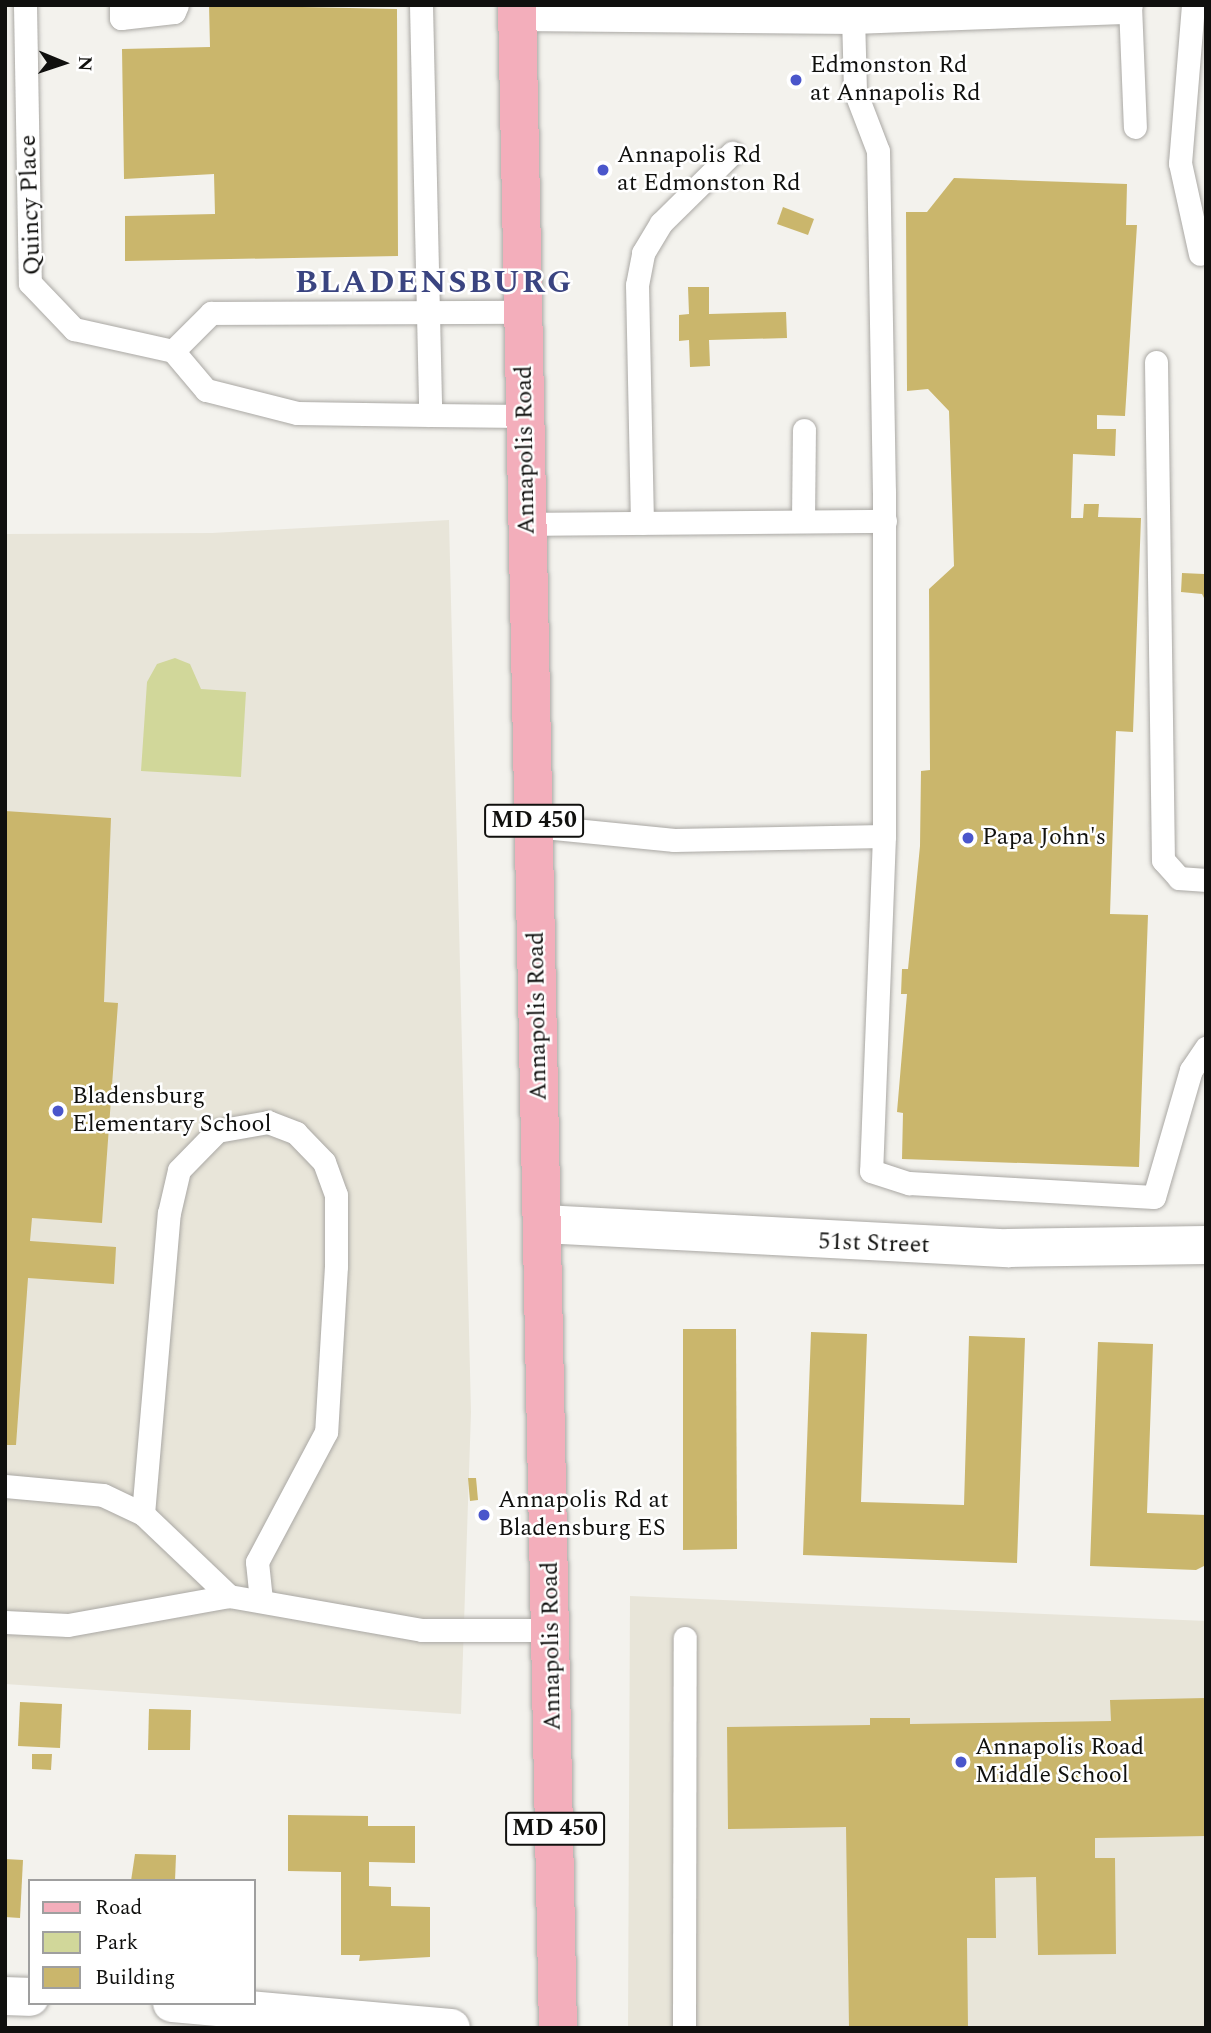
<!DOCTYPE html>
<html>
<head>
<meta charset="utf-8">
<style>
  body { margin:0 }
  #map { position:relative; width:1211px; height:2033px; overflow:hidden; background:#f3f2ed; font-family:Spectral,serif }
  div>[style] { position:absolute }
  .built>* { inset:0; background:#e8e5d9 }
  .green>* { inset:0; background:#d1d79a }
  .building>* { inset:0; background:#cab66c }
  .roads { filter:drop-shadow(0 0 2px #aaa8a4) drop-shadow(0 0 2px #aaa8a4) }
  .service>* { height:23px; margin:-11.5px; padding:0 11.5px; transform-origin:11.5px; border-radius:11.5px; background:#fff }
  .minor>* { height:38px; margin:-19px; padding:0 19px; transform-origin:19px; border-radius:19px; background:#fff }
  .tertiary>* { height:38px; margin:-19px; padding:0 19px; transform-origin:19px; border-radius:19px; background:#fff }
  .primary>* { height:38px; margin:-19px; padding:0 19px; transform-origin:19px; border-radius:19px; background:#f3aebb }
  .dots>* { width:19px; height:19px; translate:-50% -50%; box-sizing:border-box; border:4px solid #fff; border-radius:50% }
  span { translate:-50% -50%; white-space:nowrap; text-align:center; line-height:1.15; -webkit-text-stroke:5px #fff; paint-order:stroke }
  .shield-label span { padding:2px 5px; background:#fff; border:2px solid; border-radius:5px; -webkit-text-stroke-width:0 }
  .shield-label { font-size:23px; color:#10100e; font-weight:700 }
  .poi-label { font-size:24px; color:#10100e }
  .left { translate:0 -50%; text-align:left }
  .street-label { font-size:24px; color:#10100e }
  .district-label { font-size:32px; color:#3a4480; font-weight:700; letter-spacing:2px }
  .frame { position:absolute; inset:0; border:7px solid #10100e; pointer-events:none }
  .legend { position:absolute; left:28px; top:1879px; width:228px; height:126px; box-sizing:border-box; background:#fff; border:2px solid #9f9f9f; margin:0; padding:9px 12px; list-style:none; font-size:21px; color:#10100e }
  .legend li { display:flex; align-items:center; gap:14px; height:35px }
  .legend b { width:35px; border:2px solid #9f9f9f }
  .north { position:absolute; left:28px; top:28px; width:70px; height:70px; -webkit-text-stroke:5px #fff; paint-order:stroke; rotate:92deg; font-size:19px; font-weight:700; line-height:28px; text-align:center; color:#10100e }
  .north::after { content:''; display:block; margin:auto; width:24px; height:32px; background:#10100e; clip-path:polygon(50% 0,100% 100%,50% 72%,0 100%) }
</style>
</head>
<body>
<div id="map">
  <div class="built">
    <div style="clip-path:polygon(449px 520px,471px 1412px,461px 1714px,5px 1684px,5px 534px,212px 533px)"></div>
    <div style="clip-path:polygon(630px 1596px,1206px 1621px,1206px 2028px,628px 2028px)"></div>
  </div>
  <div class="green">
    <div style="clip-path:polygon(175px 658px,190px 664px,201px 689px,246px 692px,241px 777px,141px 771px,147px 682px,157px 664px)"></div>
  </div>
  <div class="building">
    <div style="clip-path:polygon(209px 5px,397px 9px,398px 256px,125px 261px,125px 216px,215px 214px,214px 174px,124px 179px,122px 49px,210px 47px)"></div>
    <div style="clip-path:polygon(954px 178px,1127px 184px,1126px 225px,1137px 225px,1125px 416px,1097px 415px,1097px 429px,1116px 429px,1115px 456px,1073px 454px,1071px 518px,1083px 518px,1084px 504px,1099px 504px,1098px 517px,1141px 518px,1133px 732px,1116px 731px,1110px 914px,1148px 915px,1139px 1167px,902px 1159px,903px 1113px,897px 1112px,907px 994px,901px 994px,902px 969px,908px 969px,920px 846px,921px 771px,930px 770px,929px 589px,954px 566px,949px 411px,928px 389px,907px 391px,906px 212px,927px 212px)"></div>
    <div style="clip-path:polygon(783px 207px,814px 219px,808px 235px,777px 224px)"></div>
    <div style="clip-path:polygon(688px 287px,709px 287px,709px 314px,786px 312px,787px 338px,709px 340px,710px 366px,690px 367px,689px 340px,679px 341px,679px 315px,689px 314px)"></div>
    <div style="clip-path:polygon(1182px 573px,1204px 574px,1206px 602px,1202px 594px,1181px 592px)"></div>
    <div style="clip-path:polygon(5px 811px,111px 818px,104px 1002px,118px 1003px,102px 1223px,32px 1218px,30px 1241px,116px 1247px,114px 1284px,28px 1278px,16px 1445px,5px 1445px)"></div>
    <div style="clip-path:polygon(683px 1329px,736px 1329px,737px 1549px,683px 1550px)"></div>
    <div style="clip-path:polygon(811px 1332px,867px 1334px,861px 1502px,964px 1505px,969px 1336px,1025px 1338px,1017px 1563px,803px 1555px)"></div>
    <div style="clip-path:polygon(1098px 1342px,1153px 1344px,1147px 1513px,1206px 1515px,1206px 1565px,1196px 1570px,1090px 1566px)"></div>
    <div style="clip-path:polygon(468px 1478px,476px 1478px,478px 1500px,470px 1501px)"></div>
    <div style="clip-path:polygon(1206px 1698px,1206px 1836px,1095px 1838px,1095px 1858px,1115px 1858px,1116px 1954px,1038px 1955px,1036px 1877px,995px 1878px,996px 1938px,967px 1938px,968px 2028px,849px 2028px,846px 1827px,728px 1829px,727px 1727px,870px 1725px,870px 1718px,910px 1718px,910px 1724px,1111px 1721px,1110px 1700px)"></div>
    <div style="clip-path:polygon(20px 1702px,62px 1704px,60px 1748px,18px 1746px)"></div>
    <div style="clip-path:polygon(149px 1709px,191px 1710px,190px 1750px,148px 1750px)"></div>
    <div style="clip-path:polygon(32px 1754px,52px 1754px,51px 1770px,32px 1769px)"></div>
    <div style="clip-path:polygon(288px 1815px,368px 1816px,368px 1826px,415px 1826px,415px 1863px,369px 1862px,369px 1886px,391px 1887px,391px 1906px,430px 1907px,430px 1957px,359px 1961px,360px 1955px,341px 1955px,341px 1872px,288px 1871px)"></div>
    <div style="clip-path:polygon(135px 1854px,176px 1855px,175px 1881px,131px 1881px)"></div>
    <div style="clip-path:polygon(5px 1859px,23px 1860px,20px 1918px,5px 1917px)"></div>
  </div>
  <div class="roads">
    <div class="service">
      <div style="left:25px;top:5px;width:278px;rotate:89deg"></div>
      <div style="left:30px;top:283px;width:64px;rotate:46.3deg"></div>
      <div style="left:74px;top:329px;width:101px;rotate:12.5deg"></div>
      <div style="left:121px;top:5px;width:13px;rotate:90deg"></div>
      <div style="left:121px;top:18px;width:53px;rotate:-6.5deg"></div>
      <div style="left:174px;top:12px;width:8px;rotate:-67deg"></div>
      <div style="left:421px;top:5px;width:410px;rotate:88.7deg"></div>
      <div style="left:430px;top:415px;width:95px;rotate:0.6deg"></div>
      <div style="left:1130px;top:5px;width:122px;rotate:87.7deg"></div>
      <div style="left:1193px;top:5px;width:159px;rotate:94.7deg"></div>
      <div style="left:1180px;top:163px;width:93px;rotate:77.6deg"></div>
      <div style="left:853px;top:15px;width:76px;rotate:88.5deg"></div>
      <div style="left:855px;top:91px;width:64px;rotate:69deg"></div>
      <div style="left:878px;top:151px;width:341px;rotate:89deg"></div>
      <div style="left:884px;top:492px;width:344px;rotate:90deg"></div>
      <div style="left:884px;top:836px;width:335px;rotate:92.2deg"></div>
      <div style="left:871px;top:1171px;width:40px;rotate:18deg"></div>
      <div style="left:909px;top:1183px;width:245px;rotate:3.3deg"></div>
      <div style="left:1154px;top:1197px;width:132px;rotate:-73.8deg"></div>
      <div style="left:1191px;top:1070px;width:27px;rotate:-56deg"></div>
      <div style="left:1156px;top:362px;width:498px;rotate:89.2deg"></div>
      <div style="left:1163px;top:860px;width:24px;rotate:48deg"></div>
      <div style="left:1179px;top:878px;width:27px;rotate:4deg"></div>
      <div style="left:430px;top:415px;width:133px;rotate:-179.1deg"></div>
      <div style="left:297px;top:413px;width:94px;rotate:-165.8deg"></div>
      <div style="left:206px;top:390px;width:51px;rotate:-130.2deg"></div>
      <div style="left:173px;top:351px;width:54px;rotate:-45deg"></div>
      <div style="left:211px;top:313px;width:312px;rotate:-0.2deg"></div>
      <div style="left:803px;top:521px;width:91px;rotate:-89.4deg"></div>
      <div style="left:642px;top:523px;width:238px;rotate:-91.2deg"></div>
      <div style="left:637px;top:285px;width:33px;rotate:-79deg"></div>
      <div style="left:643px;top:253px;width:35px;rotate:-59deg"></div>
      <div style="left:661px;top:223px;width:100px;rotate:-44.6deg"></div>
      <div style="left:527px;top:524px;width:358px;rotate:-0.5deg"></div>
      <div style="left:534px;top:826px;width:141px;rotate:5.7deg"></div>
      <div style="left:674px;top:840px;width:210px;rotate:-1.1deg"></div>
      <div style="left:5px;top:1486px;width:98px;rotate:5.2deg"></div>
      <div style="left:103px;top:1495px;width:44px;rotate:25.4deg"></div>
      <div style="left:143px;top:1514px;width:119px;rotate:43.6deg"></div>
      <div style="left:143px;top:1514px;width:302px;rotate:-85.1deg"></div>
      <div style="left:169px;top:1213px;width:44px;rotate:-76.9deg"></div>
      <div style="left:179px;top:1170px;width:54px;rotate:-45.7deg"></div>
      <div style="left:217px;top:1131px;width:52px;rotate:-10deg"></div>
      <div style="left:268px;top:1122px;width:30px;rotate:21deg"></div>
      <div style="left:296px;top:1133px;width:40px;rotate:46deg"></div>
      <div style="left:324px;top:1162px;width:35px;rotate:70deg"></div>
      <div style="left:336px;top:1195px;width:71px;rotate:90deg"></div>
      <div style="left:336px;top:1266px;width:166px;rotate:93.4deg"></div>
      <div style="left:326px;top:1432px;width:147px;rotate:118deg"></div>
      <div style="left:257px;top:1562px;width:37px;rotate:84deg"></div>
      <div style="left:5px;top:1622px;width:63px;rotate:2.7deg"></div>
      <div style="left:68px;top:1625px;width:164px;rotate:-10.2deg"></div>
      <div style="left:229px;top:1596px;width:196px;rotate:10deg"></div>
      <div style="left:422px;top:1630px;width:130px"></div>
      <div style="left:684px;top:2028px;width:390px;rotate:-89.9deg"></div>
    </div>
    <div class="minor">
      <div style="left:543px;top:1224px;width:466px;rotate:3deg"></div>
      <div style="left:1008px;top:1248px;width:198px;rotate:-0.9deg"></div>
      <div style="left:5px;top:1996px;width:25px;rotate:2deg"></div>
      <div style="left:172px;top:2003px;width:280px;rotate:5.1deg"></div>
    </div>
    <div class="tertiary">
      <div style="left:517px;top:12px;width:336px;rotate:0.5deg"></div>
      <div style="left:853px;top:15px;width:271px;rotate:-2.1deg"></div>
    </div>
    <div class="primary">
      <div style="left:517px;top:5px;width:2023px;rotate:88.84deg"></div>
    </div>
  </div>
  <div class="dots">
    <div style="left:796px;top:80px;background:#4a56cb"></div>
    <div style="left:603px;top:170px;background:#4a56cb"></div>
    <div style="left:968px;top:838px;background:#4a56cb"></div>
    <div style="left:58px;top:1111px;background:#4a56cb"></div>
    <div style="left:484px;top:1515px;background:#4a56cb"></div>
    <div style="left:961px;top:1762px;background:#4a56cb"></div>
  </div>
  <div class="shield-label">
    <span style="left:534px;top:821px">MD 450</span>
    <span style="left:555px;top:1829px">MD 450</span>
  </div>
  <div class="poi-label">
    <span class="left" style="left:810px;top:80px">Edmonston Rd<br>at Annapolis Rd</span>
    <span class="left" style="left:617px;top:170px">Annapolis Rd<br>at Edmonston Rd</span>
    <span class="left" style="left:982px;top:838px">Papa John's</span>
    <span class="left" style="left:72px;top:1111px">Bladensburg<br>Elementary School</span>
    <span class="left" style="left:498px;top:1515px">Annapolis Rd at<br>Bladensburg ES</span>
    <span class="left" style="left:975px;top:1762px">Annapolis Road<br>Middle School</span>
  </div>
  <div class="street-label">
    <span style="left:31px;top:205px;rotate:-92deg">Quincy Place</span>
    <span style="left:526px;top:450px;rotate:-91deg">Annapolis Road</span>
    <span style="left:538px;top:1016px;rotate:-91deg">Annapolis Road</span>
    <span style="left:874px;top:1244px;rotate:2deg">51st Street</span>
    <span style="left:552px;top:1646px;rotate:-91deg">Annapolis Road</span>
  </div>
  <div class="district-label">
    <span style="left:434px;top:283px">BLADENSBURG</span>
  </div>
  <div class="frame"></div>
  <ul class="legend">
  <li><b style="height:9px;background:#f3aebb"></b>Road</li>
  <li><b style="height:19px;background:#d1d79a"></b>Park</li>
  <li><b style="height:19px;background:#cab66c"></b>Building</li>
  </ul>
  <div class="north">N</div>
</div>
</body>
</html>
